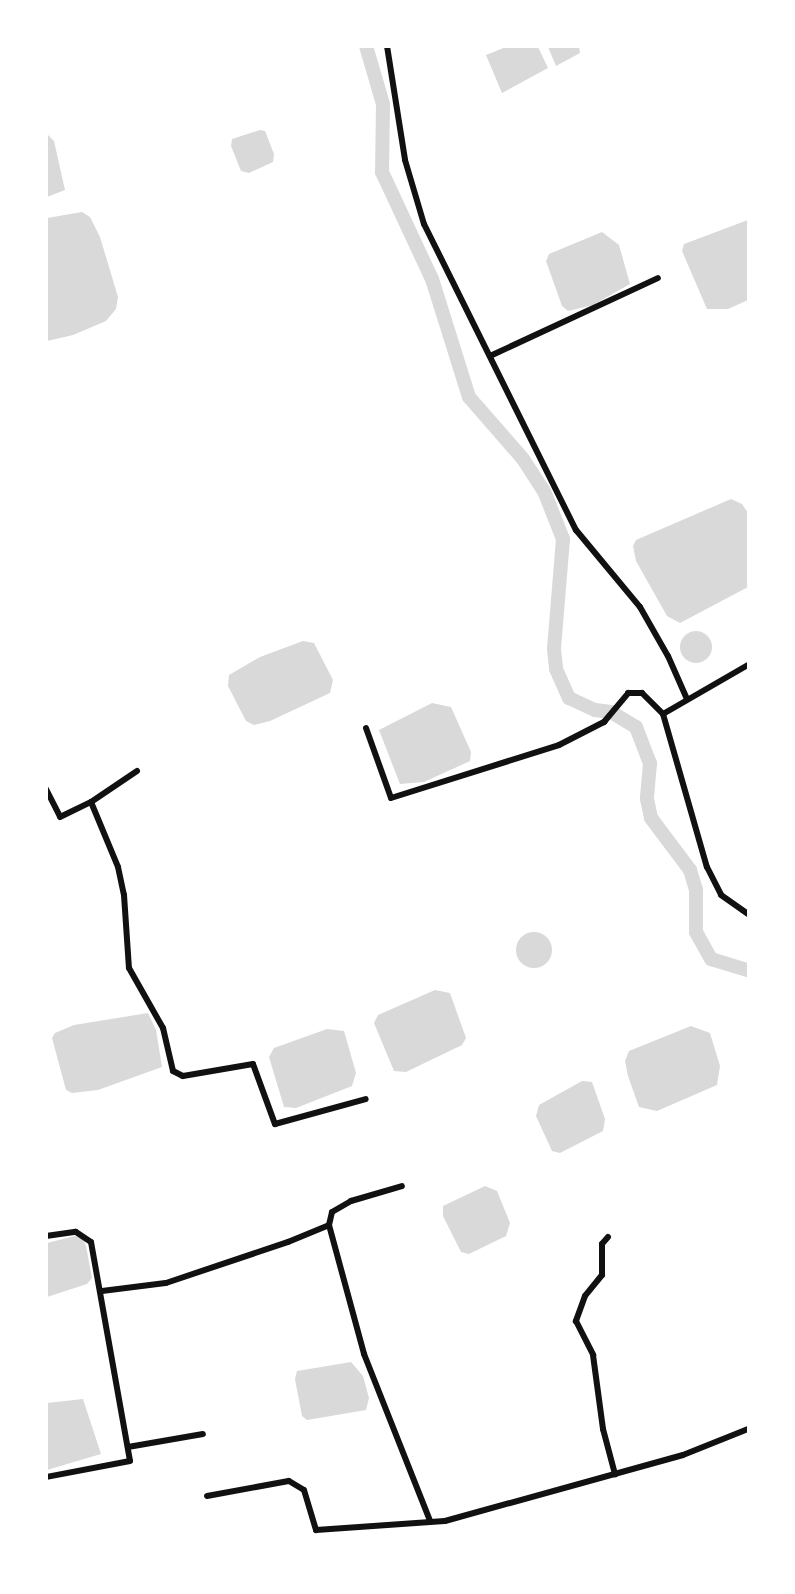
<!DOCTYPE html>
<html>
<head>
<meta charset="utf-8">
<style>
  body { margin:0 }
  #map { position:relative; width:795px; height:1594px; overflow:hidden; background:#fff; font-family:Figtree,sans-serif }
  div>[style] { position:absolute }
  .water>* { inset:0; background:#d9d9d9 }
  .round { border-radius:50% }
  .canal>* { height:14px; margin:-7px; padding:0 7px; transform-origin:7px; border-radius:7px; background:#d9d9d9 }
  .minor>* { height:6px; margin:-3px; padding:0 3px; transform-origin:3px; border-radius:3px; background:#111 }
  span { translate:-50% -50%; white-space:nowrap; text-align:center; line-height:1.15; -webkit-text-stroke:6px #fff; paint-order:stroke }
  .frame { position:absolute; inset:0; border:48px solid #fff; pointer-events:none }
</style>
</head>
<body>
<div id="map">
  <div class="water">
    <div style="clip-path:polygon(506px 47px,538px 47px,548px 68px,502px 93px,486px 55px)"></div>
    <div style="clip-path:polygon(548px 47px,579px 47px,580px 53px,556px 66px)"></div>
    <div style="clip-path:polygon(260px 130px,265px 131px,274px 154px,273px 162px,249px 173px,241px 171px,231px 146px,232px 139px)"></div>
    <div style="clip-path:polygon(47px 134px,54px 141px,65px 190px,47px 197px)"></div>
    <div style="clip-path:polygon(82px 212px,90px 217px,100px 237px,118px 297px,116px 309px,106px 321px,73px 335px,47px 341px,47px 218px)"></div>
    <div style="clip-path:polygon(748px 220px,748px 300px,728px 309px,707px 309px,682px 251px,684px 244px)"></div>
    <div style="clip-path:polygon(602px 232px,619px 245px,630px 284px,593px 305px,568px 311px,562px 306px,546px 261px,549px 254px)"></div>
    <div style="clip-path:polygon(731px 499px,742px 504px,748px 513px,748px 587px,680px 623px,667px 616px,636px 561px,633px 546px,636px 540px)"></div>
    <div class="round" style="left:680px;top:631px;width:32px;height:32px"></div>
    <div style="clip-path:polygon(303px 641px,314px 643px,333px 680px,330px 693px,270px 721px,254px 725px,246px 721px,228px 686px,229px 675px,260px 657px)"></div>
    <div style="clip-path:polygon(432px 703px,451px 707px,471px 752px,470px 761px,424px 782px,400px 784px,379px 730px)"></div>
    <div class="round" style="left:516px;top:932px;width:36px;height:36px"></div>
    <div style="clip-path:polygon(435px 990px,450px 993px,466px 1038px,462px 1045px,406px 1072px,394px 1071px,374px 1023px,378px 1015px)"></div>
    <div style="clip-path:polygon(148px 1013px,156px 1030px,162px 1067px,98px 1090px,72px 1093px,66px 1090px,52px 1038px,55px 1033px,74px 1025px)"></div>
    <div style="clip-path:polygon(691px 1026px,710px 1033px,720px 1066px,717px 1085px,657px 1111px,639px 1107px,628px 1076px,625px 1061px,629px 1051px)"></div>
    <div style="clip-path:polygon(327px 1029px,344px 1031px,356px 1073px,352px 1086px,296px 1108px,284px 1107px,269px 1057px,274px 1048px)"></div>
    <div style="clip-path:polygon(582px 1081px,592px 1082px,605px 1119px,603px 1131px,560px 1153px,552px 1151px,536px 1116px,539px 1105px)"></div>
    <div style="clip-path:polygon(485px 1186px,497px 1191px,510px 1223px,506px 1236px,469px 1254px,461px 1252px,443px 1216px,443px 1206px)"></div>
    <div style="clip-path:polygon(75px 1236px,83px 1239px,86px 1246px,92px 1278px,87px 1284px,47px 1297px,47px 1243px)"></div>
    <div style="clip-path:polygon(351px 1362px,363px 1376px,369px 1398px,366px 1410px,307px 1420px,302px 1416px,295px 1379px,297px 1371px)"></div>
    <div style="clip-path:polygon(83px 1399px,101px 1454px,47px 1470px,47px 1403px)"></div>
  </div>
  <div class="canal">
    <div style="left:366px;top:46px;width:60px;rotate:73.7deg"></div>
    <div style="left:383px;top:104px;width:68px;rotate:90.8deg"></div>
    <div style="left:382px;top:172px;width:118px;rotate:65deg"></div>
    <div style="left:432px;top:279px;width:124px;rotate:72.6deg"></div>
    <div style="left:469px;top:397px;width:82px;rotate:48.9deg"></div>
    <div style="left:523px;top:459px;width:38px;rotate:57deg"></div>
    <div style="left:544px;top:491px;width:52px;rotate:68.4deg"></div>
    <div style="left:563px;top:539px;width:110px;rotate:94.7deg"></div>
    <div style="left:554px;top:649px;width:20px;rotate:84deg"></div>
    <div style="left:556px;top:669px;width:32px;rotate:66deg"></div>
    <div style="left:569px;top:698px;width:29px;rotate:25deg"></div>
    <div style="left:595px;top:710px;width:16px;rotate:7deg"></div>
    <div style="left:611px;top:712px;width:29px;rotate:31deg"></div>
    <div style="left:636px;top:727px;width:39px;rotate:69deg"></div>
    <div style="left:650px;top:763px;width:36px;rotate:95deg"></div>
    <div style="left:647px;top:799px;width:19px;rotate:78deg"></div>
    <div style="left:651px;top:818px;width:65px;rotate:53.1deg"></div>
    <div style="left:690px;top:870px;width:21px;rotate:73deg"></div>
    <div style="left:696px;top:890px;width:42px;rotate:90deg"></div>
    <div style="left:696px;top:932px;width:31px;rotate:61deg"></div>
    <div style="left:711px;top:959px;width:39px;rotate:17deg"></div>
  </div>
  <div class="minor">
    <div style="left:387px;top:46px;width:115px;rotate:81deg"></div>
    <div style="left:405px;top:160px;width:67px;rotate:73.5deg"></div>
    <div style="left:424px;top:224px;width:342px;rotate:63.6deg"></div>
    <div style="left:576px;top:530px;width:100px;rotate:50.3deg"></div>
    <div style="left:640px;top:607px;width:56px;rotate:60.3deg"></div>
    <div style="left:668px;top:656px;width:47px;rotate:66.2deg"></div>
    <div style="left:490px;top:356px;width:185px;rotate:-24.9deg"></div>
    <div style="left:663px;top:714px;width:98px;rotate:-30deg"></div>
    <div style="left:366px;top:728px;width:74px;rotate:70.3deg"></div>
    <div style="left:391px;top:798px;width:176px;rotate:-17.5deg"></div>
    <div style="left:559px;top:745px;width:51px;rotate:-27.1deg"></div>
    <div style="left:604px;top:722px;width:38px;rotate:-50deg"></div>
    <div style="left:628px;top:693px;width:14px"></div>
    <div style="left:642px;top:693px;width:30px;rotate:45deg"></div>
    <div style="left:663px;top:714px;width:159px;rotate:74deg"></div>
    <div style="left:707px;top:867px;width:31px;rotate:63deg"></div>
    <div style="left:721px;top:895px;width:33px;rotate:35deg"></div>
    <div style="left:137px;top:771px;width:55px;rotate:146deg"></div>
    <div style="left:91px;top:802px;width:70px;rotate:67.4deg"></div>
    <div style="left:118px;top:867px;width:29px;rotate:78deg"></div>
    <div style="left:124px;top:895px;width:73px;rotate:86.1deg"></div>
    <div style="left:129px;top:968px;width:69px;rotate:60.5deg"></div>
    <div style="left:163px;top:1028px;width:44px;rotate:76.9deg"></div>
    <div style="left:173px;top:1071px;width:11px;rotate:27deg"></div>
    <div style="left:183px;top:1076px;width:71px;rotate:-9.7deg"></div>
    <div style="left:253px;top:1064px;width:64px;rotate:69.9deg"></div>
    <div style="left:275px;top:1124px;width:94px;rotate:-15.4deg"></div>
    <div style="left:46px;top:789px;width:31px;rotate:63deg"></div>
    <div style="left:60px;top:817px;width:34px;rotate:-26deg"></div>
    <div style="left:329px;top:1225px;width:134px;rotate:74.8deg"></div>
    <div style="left:364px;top:1354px;width:180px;rotate:68.4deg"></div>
    <div style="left:46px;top:1236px;width:30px;rotate:-8deg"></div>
    <div style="left:76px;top:1232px;width:18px;rotate:34deg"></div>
    <div style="left:91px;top:1242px;width:222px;rotate:79.9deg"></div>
    <div style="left:130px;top:1461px;width:86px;rotate:169.2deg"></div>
    <div style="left:608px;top:1237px;width:9px;rotate:131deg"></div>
    <div style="left:602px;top:1244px;width:31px;rotate:90deg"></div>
    <div style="left:602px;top:1275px;width:27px;rotate:129deg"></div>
    <div style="left:585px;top:1296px;width:27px;rotate:110deg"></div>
    <div style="left:576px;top:1321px;width:38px;rotate:63deg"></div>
    <div style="left:593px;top:1355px;width:75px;rotate:82.3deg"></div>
    <div style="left:603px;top:1429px;width:47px;rotate:75.1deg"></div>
    <div style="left:102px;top:1291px;width:64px;rotate:-7.1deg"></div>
    <div style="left:166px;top:1283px;width:129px;rotate:-18.6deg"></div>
    <div style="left:288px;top:1242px;width:44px;rotate:-22.5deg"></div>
    <div style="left:329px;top:1225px;width:13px;rotate:-77deg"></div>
    <div style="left:332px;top:1212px;width:22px;rotate:-30deg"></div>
    <div style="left:351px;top:1201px;width:53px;rotate:-16.4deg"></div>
    <div style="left:128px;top:1447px;width:76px;rotate:-9.8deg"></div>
    <div style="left:207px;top:1496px;width:83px;rotate:-10.4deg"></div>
    <div style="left:289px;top:1481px;width:17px;rotate:31deg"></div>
    <div style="left:304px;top:1490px;width:42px;rotate:73.3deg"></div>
    <div style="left:316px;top:1530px;width:129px;rotate:-4deg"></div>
    <div style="left:445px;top:1521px;width:247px;rotate:-15.5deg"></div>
    <div style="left:683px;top:1455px;width:70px;rotate:-21.8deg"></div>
  </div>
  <div class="frame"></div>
</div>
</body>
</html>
